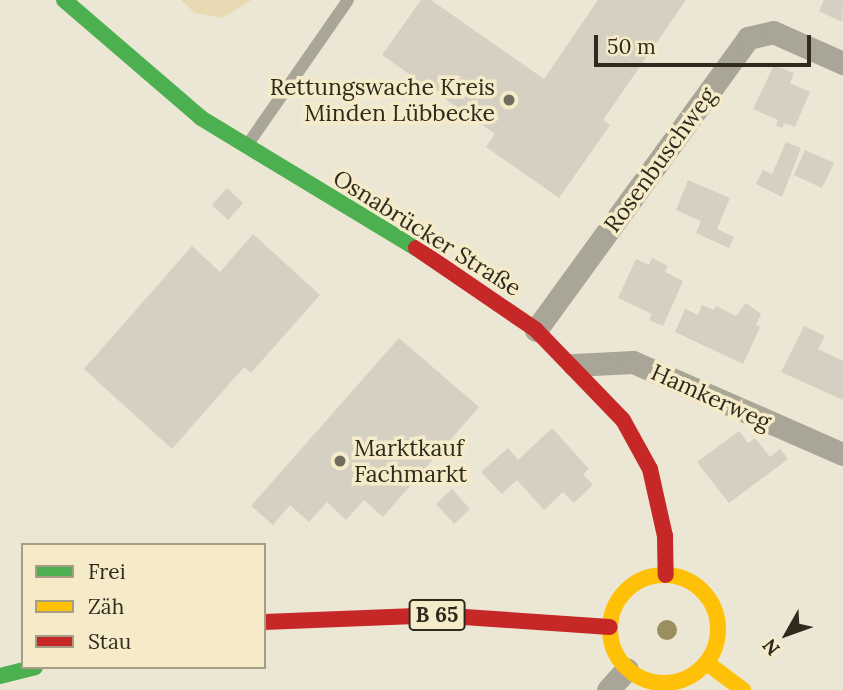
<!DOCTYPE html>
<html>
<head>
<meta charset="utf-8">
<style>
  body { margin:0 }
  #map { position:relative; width:843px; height:690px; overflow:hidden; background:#ece6d4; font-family:Lora,serif }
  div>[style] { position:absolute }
  .green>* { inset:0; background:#e7d9b1 }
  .building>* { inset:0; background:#d5d0c2 }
  .lane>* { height:12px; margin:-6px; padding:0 6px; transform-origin:6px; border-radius:6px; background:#a9a597 }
  .street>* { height:23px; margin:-11.5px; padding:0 11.5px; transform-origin:11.5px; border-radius:11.5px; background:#a9a597 }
  .fast>* { height:16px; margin:-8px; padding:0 8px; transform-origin:8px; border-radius:8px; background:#4caf50 }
  .slow>* { height:16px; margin:-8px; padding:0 8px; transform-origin:8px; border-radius:8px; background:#ffc107 }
  .slow>.ring { margin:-8px; padding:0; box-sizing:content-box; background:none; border:16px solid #ffc107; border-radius:50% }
  .jam>* { height:16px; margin:-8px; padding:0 8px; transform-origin:8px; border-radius:8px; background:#c62828 }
  .trees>* { width:20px; height:20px; margin:-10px; border-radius:50%; background:#9b8e5f }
  .dots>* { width:19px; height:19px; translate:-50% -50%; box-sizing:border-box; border:4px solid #f6ebc9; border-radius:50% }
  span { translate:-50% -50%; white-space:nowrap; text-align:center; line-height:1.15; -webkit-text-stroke:7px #f6ebc9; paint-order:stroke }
  .shield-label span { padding:2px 5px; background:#f6ebc9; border:2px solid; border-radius:5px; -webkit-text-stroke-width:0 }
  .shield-label { font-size:21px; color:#2f2a1d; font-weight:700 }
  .poi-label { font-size:23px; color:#2f2a1d }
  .right { translate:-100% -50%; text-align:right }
  .left { translate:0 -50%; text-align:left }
  .street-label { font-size:23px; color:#2f2a1d }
  .legend { position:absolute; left:21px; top:543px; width:245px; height:126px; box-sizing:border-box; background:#f6ebc9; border:2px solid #a69e84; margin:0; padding:9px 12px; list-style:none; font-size:21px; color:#2f2a1d }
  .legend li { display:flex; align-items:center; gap:14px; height:35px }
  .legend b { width:35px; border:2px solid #a69e84 }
  .north { position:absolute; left:752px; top:599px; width:70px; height:70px; -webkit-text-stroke:5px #f6ebc9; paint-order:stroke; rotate:230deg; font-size:19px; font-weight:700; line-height:28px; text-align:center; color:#2f2a1d }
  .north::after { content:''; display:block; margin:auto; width:24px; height:32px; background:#2f2a1d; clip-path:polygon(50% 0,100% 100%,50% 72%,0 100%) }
  .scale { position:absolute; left:594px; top:35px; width:217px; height:32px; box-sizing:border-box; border:4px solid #2f2a1d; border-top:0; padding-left:9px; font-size:21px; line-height:24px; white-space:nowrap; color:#2f2a1d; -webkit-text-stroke:5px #f6ebc9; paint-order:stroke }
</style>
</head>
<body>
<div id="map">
  <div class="green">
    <div style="clip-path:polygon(181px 0,251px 0,223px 18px,195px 13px)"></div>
  </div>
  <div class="building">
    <div style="clip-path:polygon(421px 0,431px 0,544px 79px,598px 0,686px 0,603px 120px,610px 125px,559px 198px,486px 147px,495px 134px,382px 55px)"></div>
    <div style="clip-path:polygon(824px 0,843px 0,842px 22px,819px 11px)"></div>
    <div style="clip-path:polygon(774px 65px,794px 73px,790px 83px,810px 92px,795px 127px,785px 123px,782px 128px,776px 126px,778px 120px,753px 109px)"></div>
    <div style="clip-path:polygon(786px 142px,801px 148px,782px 197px,756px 184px,763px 170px,772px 174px)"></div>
    <div style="clip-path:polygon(805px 150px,834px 163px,822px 188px,794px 175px)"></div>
    <div style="clip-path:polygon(688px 180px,730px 198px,717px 229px,734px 237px,729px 248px,696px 233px,701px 221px,676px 210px)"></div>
    <div style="clip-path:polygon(227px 188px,243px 203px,228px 220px,212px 205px)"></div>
    <div style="clip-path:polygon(253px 234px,320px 295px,251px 373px,244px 367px,172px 449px,84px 369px,192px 246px,220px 272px)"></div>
    <div style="clip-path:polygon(652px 258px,668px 266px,665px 272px,683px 281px,663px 326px,649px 320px,652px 314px,618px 298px,636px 259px,649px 265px)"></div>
    <div style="clip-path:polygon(746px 303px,761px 314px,756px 325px,760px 327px,743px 364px,675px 332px,685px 309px,698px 315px,702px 305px,714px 310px,716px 306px,736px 316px)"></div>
    <div style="clip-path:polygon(804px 326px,825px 336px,818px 349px,843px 361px,843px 400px,781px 372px)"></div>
    <div style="clip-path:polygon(399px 338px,479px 407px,383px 517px,364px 500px,346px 520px,327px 502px,309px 522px,290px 505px,273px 525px,251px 506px)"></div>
    <div style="clip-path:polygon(552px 428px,589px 469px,583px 474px,593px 485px,574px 503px,563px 492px,544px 510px,517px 480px,502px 494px,481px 472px,508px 448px,518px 460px)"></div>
    <div style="clip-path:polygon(739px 431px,748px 443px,755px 438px,770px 457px,780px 449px,788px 459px,729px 503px,697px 462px)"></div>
    <div style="clip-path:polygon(452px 489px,470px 509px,454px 524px,436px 504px)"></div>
  </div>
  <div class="lane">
    <div style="left:248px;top:144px;width:175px;rotate:-55.2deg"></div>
  </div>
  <div class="street">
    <div style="left:536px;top:330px;width:361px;rotate:-54deg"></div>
    <div style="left:748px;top:38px;width:26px;rotate:-13deg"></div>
    <div style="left:773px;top:32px;width:77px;rotate:23.9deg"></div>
    <div style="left:574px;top:365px;width:59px;rotate:-2.9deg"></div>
    <div style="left:633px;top:362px;width:229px;rotate:23.7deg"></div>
    <div style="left:608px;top:690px;width:28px;rotate:-48deg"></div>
  </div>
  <div class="fast">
    <div style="left:64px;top:0;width:181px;rotate:40.7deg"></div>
    <div style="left:201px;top:118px;width:251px;rotate:31.2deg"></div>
    <div style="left:0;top:676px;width:36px;rotate:-14deg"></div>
  </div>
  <div class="slow">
    <div class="ring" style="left:610px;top:575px;width:92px;height:92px"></div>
    <div style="left:707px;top:663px;width:45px;rotate:36.9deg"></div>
  </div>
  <div class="jam">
    <div style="left:416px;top:248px;width:145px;rotate:34.3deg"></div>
    <div style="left:536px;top:330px;width:125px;rotate:46deg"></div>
    <div style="left:623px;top:420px;width:56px;rotate:61.1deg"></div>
    <div style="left:650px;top:469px;width:69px;rotate:77.4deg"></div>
    <div style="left:665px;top:536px;width:39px;rotate:89deg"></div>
    <div style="left:264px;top:622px;width:171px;rotate:-2.3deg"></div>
    <div style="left:435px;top:615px;width:175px;rotate:3.9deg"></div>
  </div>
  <div class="trees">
    <div style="left:667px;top:630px"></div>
  </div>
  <div class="dots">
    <div style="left:509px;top:100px;background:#716c5d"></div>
    <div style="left:340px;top:461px;background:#716c5d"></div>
  </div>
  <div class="shield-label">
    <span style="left:437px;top:615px">B 65</span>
  </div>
  <div class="poi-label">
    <span class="right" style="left:495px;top:100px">Rettungswache Kreis<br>Minden Lübbecke</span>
    <span class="left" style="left:354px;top:461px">Marktkauf<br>Fachmarkt</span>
  </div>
  <div class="street-label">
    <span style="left:660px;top:160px;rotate:-54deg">Rosenbuschweg</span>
    <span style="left:427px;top:233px;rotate:32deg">Osnabrücker Straße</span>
    <span style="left:711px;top:397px;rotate:24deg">Hamkerweg</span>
  </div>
  <ul class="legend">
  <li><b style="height:9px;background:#4caf50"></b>Frei</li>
  <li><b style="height:9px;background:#ffc107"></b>Zäh</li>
  <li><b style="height:9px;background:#c62828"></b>Stau</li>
  </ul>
  <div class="north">N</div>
  <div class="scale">50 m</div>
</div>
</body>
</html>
